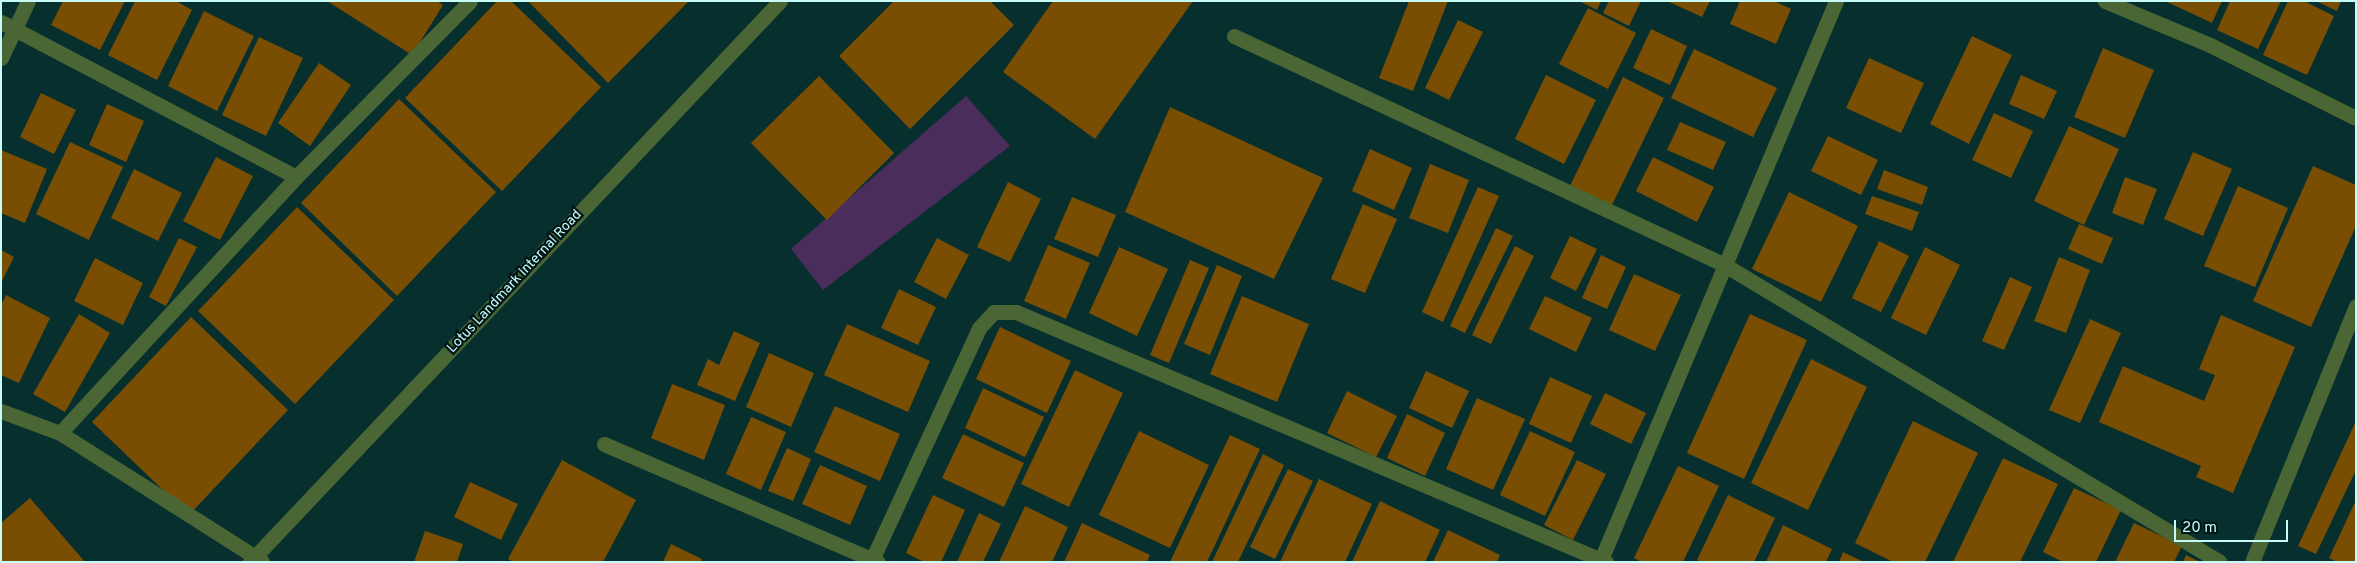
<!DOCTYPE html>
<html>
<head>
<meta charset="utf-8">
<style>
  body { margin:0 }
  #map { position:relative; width:2357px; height:563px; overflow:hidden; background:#072f2e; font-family:Overpass,sans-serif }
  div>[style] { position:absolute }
  .green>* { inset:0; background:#4b2d5c }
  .building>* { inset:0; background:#794e02 }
  .minor>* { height:15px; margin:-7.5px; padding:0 7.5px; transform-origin:7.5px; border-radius:7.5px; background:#4a6634 }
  span { translate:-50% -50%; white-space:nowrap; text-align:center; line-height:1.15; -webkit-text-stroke:4.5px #001515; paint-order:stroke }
  .street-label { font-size:14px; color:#c7fbf8 }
  .frame { position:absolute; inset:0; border:2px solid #c7fbf8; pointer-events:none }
  .scale { position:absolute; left:2174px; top:520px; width:114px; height:22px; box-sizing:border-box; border:2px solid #c7fbf8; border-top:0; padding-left:6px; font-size:15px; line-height:18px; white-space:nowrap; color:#c7fbf8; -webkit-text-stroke:4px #001515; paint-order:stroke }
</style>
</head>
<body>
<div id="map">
  <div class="green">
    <div style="clip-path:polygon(966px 96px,1010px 146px,823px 290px,791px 249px)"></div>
  </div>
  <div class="building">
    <div style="clip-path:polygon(63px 1px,125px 1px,100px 50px,51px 25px)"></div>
    <div style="clip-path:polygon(135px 1px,176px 1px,192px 10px,157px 80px,108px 55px)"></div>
    <div style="clip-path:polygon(327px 1px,437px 1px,443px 5px,412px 55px)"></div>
    <div style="clip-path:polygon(497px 1px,511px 1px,601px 87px,502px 191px,405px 98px)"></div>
    <div style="clip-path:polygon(528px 1px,689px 1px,608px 83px)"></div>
    <div style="clip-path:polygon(894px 1px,990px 1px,1014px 25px,910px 129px,839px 56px)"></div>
    <div style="clip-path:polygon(1053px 1px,1193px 1px,1095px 139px,1003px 72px)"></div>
    <div style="clip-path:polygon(1409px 1px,1448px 1px,1413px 91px,1379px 78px)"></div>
    <div style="clip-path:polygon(1579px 1px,1601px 1px,1597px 10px)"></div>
    <div style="clip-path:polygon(1609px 1px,1641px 1px,1629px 26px,1603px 13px)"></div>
    <div style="clip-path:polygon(1667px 1px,1710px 1px,1702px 17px)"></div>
    <div style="clip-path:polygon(1740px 1px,1774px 1px,1791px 9px,1776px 44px,1730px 24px)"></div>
    <div style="clip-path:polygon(2165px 1px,2222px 1px,2212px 23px)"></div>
    <div style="clip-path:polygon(2230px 1px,2281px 1px,2258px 49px,2217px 30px)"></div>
    <div style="clip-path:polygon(2288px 1px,2304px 1px,2334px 16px,2307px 75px,2263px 55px)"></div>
    <div style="clip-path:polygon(2316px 1px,2341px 1px,2337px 11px)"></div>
    <div style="clip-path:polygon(1588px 8px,1636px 33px,1608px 89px,1559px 64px)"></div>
    <div style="clip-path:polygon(204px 11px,254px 36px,217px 111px,168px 86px)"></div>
    <div style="clip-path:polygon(1458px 20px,1483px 32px,1449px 100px,1425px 88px)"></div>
    <div style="clip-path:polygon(1651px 29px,1687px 46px,1670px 85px,1633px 68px)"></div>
    <div style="clip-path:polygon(1972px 36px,2012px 55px,1969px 144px,1930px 124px)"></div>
    <div style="clip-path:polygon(259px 37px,303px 58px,266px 136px,222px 115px)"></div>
    <div style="clip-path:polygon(2103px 48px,2154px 70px,2125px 138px,2074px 117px)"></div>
    <div style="clip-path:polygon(1694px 49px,1777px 88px,1753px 137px,1671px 98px)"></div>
    <div style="clip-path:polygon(1869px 58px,1924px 83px,1901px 133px,1846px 108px)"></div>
    <div style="clip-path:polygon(319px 63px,351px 85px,310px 146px,278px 123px)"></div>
    <div style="clip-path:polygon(1546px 75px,1596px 100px,1564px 164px,1515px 139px)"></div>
    <div style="clip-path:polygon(2021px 75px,2057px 91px,2044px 119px,2009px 104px)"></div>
    <div style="clip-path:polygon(819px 76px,894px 153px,827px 220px,751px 143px)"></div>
    <div style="clip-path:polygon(1623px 77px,1664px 98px,1611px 207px,1570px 186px)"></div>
    <div style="clip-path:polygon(41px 93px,76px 110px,54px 154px,20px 137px)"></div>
    <div style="clip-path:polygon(399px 99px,496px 192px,397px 296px,301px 203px)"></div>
    <div style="clip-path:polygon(107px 104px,144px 121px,126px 162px,89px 145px)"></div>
    <div style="clip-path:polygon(1170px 107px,1323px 178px,1274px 279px,1125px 212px)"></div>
    <div style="clip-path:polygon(1994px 113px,2033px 131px,2011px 178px,1972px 160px)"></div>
    <div style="clip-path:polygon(1680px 122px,1726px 142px,1713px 170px,1667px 150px)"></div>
    <div style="clip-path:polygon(2069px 126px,2119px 149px,2084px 225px,2034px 201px)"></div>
    <div style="clip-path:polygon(1828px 136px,1878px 160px,1861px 195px,1811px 171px)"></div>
    <div style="clip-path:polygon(70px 142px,123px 167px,89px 240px,36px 214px)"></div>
    <div style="clip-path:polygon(1370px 149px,1412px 168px,1394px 210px,1352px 191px)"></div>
    <div style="clip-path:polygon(1px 150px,47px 169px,25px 223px,1px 213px)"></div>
    <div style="clip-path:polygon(2193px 152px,2232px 169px,2203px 236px,2164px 219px)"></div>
    <div style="clip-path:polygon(216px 157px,253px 176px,220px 240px,183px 221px)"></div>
    <div style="clip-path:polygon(1653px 157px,1714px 187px,1697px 222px,1636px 191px)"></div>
    <div style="clip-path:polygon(1430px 164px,1469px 180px,1448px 233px,1409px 218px)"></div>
    <div style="clip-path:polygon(2313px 166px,2356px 185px,2356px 226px,2311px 327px,2253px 301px)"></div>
    <div style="clip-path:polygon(134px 169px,182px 193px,158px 241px,111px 218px)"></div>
    <div style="clip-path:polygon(1884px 170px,1928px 187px,1922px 205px,1877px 189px)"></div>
    <div style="clip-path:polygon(2125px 177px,2157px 189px,2143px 225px,2112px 213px)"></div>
    <div style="clip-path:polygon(1008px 182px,1041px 199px,1010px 262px,977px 247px)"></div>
    <div style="clip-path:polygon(2238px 186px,2288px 208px,2255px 287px,2204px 266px)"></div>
    <div style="clip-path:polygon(1478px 187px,1499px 196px,1443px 322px,1422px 312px)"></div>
    <div style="clip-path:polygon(1789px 192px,1858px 226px,1821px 302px,1752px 269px)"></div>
    <div style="clip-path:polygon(1872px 196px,1919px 212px,1912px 231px,1865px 214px)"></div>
    <div style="clip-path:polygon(1072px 197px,1116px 215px,1098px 257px,1054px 239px)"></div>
    <div style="clip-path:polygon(1363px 204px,1397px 219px,1365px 293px,1331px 279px)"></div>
    <div style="clip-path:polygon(297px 207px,394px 300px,295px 404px,198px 311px)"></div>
    <div style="clip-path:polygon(2079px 224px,2113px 238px,2102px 264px,2068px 249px)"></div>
    <div style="clip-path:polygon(1496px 228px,1513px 236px,1465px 333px,1450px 326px)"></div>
    <div style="clip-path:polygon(1570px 236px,1597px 249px,1576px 291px,1550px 278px)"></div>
    <div style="clip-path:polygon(179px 238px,197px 247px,166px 306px,149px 297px)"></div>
    <div style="clip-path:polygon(937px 238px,969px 255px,946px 299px,914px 282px)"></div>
    <div style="clip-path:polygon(1879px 241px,1909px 256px,1881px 312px,1852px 298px)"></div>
    <div style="clip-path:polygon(1048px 245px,1090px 263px,1066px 319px,1024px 301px)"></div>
    <div style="clip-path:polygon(1515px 246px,1534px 256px,1491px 344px,1472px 335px)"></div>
    <div style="clip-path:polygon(1119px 247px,1168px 269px,1137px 336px,1089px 313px)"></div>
    <div style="clip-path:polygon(1925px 247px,1960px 265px,1926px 335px,1891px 318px)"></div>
    <div style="clip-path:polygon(1px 250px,14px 257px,1px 283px)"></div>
    <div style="clip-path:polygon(1601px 255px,1626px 267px,1607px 309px,1582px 298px)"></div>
    <div style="clip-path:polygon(2059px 257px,2090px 270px,2066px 333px,2034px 321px)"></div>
    <div style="clip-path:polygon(95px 258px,143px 283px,123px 325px,74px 301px)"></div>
    <div style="clip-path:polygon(1190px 260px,1209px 268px,1169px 363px,1150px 355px)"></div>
    <div style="clip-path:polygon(1217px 265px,1242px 276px,1210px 355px,1184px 344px)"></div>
    <div style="clip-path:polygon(1634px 274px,1681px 295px,1655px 351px,1609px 330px)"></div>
    <div style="clip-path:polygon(2010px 277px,2032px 287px,2004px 350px,1982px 341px)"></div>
    <div style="clip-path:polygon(899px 289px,936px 307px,918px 345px,881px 328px)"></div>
    <div style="clip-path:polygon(6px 295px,50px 318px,19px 383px,1px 375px,1px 305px)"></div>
    <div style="clip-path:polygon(1242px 296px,1309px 324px,1277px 402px,1210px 374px)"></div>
    <div style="clip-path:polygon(1545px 296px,1592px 318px,1576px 352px,1529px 329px)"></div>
    <div style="clip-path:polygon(79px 314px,110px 333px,65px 412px,33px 394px)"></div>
    <div style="clip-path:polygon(1750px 314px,1807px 340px,1744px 479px,1687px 453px)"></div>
    <div style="clip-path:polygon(2221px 315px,2295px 347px,2233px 493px,2196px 477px,2201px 466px,2099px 422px,2123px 366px,2204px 401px,2215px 375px,2199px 369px)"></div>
    <div style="clip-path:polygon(191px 317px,288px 410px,189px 515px,92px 422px)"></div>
    <div style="clip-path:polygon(2090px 319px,2121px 333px,2080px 423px,2049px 410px)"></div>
    <div style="clip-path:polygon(847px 324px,930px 361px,908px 412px,824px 375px)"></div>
    <div style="clip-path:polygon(1000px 327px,1071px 361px,1047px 413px,976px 379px)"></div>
    <div style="clip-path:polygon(734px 331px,760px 343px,735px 401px,697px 385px,708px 359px,719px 365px)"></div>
    <div style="clip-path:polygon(769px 353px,814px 373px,791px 427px,746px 407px)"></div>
    <div style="clip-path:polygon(1811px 359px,1867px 387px,1808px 510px,1751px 483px)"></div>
    <div style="clip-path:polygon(1075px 370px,1123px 393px,1069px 507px,1021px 484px)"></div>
    <div style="clip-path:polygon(1426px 371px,1469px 391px,1452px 428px,1409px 408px)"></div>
    <div style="clip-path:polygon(1550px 377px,1592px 396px,1571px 443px,1529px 424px)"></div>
    <div style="clip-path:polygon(672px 384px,725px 405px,704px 460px,651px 438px)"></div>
    <div style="clip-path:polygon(983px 388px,1044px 417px,1025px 457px,965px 428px)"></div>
    <div style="clip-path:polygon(1347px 391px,1397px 416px,1376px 457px,1327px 433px)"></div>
    <div style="clip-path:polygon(1605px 393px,1646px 413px,1631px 444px,1590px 424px)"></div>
    <div style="clip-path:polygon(1477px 398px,1525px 419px,1493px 490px,1446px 469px)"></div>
    <div style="clip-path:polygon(835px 406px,900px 434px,880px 481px,814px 452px)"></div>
    <div style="clip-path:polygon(1407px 414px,1445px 433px,1425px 476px,1387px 458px)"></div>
    <div style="clip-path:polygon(751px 417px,786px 432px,761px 490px,726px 474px)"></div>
    <div style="clip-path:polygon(1913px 421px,1978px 453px,1925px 562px,1893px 562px,1855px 543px)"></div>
    <div style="clip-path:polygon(2356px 421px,2356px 470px,2316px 554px,2298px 546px)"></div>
    <div style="clip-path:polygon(1139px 431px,1209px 465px,1170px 548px,1099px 515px)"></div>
    <div style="clip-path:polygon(1530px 431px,1575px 452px,1545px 516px,1500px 495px)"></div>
    <div style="clip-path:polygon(963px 434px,1024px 463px,1004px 507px,942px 478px)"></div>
    <div style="clip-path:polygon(1230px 435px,1260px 449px,1207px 562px,1170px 562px)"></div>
    <div style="clip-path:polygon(787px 448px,811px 459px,793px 501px,768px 491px)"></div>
    <div style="clip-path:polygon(1263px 454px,1284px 465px,1238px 562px,1212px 562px)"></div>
    <div style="clip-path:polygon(2003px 458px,2058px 484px,2020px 562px,1953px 562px)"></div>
    <div style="clip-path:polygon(562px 460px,636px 500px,603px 562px,513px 562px,508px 559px)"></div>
    <div style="clip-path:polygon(1577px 460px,1606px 474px,1573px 540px,1544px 525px)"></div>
    <div style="clip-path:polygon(820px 465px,867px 486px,850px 525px,802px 504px)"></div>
    <div style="clip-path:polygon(1678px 466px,1719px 486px,1683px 562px,1641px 562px,1634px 558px)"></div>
    <div style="clip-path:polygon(1288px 469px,1313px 481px,1275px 559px,1250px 547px)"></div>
    <div style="clip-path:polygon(1319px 479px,1372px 504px,1345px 562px,1280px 562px)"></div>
    <div style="clip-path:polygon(470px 482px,518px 504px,501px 540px,454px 517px)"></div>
    <div style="clip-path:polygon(2074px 488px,2121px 510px,2096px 562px,2063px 562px,2043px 552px)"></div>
    <div style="clip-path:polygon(933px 495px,965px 510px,941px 562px,924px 562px,906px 553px)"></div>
    <div style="clip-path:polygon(1728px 495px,1775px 518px,1754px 562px,1701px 562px,1697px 560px)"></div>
    <div style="clip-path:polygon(30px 498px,85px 562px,1px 562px,1px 523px)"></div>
    <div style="clip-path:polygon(2356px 500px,2356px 562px,2337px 562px,2329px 558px)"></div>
    <div style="clip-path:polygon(1380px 501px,1440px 530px,1425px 562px,1352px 562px)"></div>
    <div style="clip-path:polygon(1025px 506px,1068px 527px,1052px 562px,999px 562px)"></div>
    <div style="clip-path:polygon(979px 513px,1001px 524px,983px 562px,957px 562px)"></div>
    <div style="clip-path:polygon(1082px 523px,1150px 555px,1147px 562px,1064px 562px)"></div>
    <div style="clip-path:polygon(2134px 523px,2182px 546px,2174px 562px,2115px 562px)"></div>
    <div style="clip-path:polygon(1783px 525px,1832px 549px,1826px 562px,1766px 562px)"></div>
    <div style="clip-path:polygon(1448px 530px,1500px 555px,1497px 562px,1433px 562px)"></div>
    <div style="clip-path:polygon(425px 531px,463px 544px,457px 562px,414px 562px)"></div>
    <div style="clip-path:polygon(671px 544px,702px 559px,701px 562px,663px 562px)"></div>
    <div style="clip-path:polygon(1843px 552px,1864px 562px,1839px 562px)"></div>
    <div style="clip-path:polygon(2186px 555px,2200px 562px,2183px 562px)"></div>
  </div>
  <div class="minor">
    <div style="left:2105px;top:1px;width:114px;rotate:22.7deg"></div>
    <div style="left:2210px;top:45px;width:163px;rotate:26.6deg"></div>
    <div style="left:1px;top:22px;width:333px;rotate:27.7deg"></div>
    <div style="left:1234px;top:36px;width:540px;rotate:25deg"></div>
    <div style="left:1723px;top:264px;width:579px;rotate:30.95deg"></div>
    <div style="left:1px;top:58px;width:63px;rotate:-64.7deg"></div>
    <div style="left:1px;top:411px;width:63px;rotate:20.4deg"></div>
    <div style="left:60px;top:433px;width:239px;rotate:32.4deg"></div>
    <div style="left:60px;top:433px;width:348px;rotate:-47.3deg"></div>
    <div style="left:296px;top:177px;width:247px;rotate:-45.3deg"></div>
    <div style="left:604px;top:444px;width:298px;rotate:23.3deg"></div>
    <div style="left:250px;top:562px;width:772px;rotate:-46.63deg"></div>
    <div style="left:871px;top:562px;width:258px;rotate:-65.2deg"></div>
    <div style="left:979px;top:328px;width:22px;rotate:-47deg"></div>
    <div style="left:994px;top:312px;width:22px"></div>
    <div style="left:1016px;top:312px;width:641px;rotate:22.96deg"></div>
    <div style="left:1600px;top:562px;width:609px;rotate:-67.18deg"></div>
    <div style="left:2252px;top:562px;width:276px;rotate:-67.9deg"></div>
  </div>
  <div class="street-label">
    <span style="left:515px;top:282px;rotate:-47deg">Lotus Landmark Internal Road</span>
  </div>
  <div class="frame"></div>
  <div class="scale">20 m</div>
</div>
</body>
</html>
